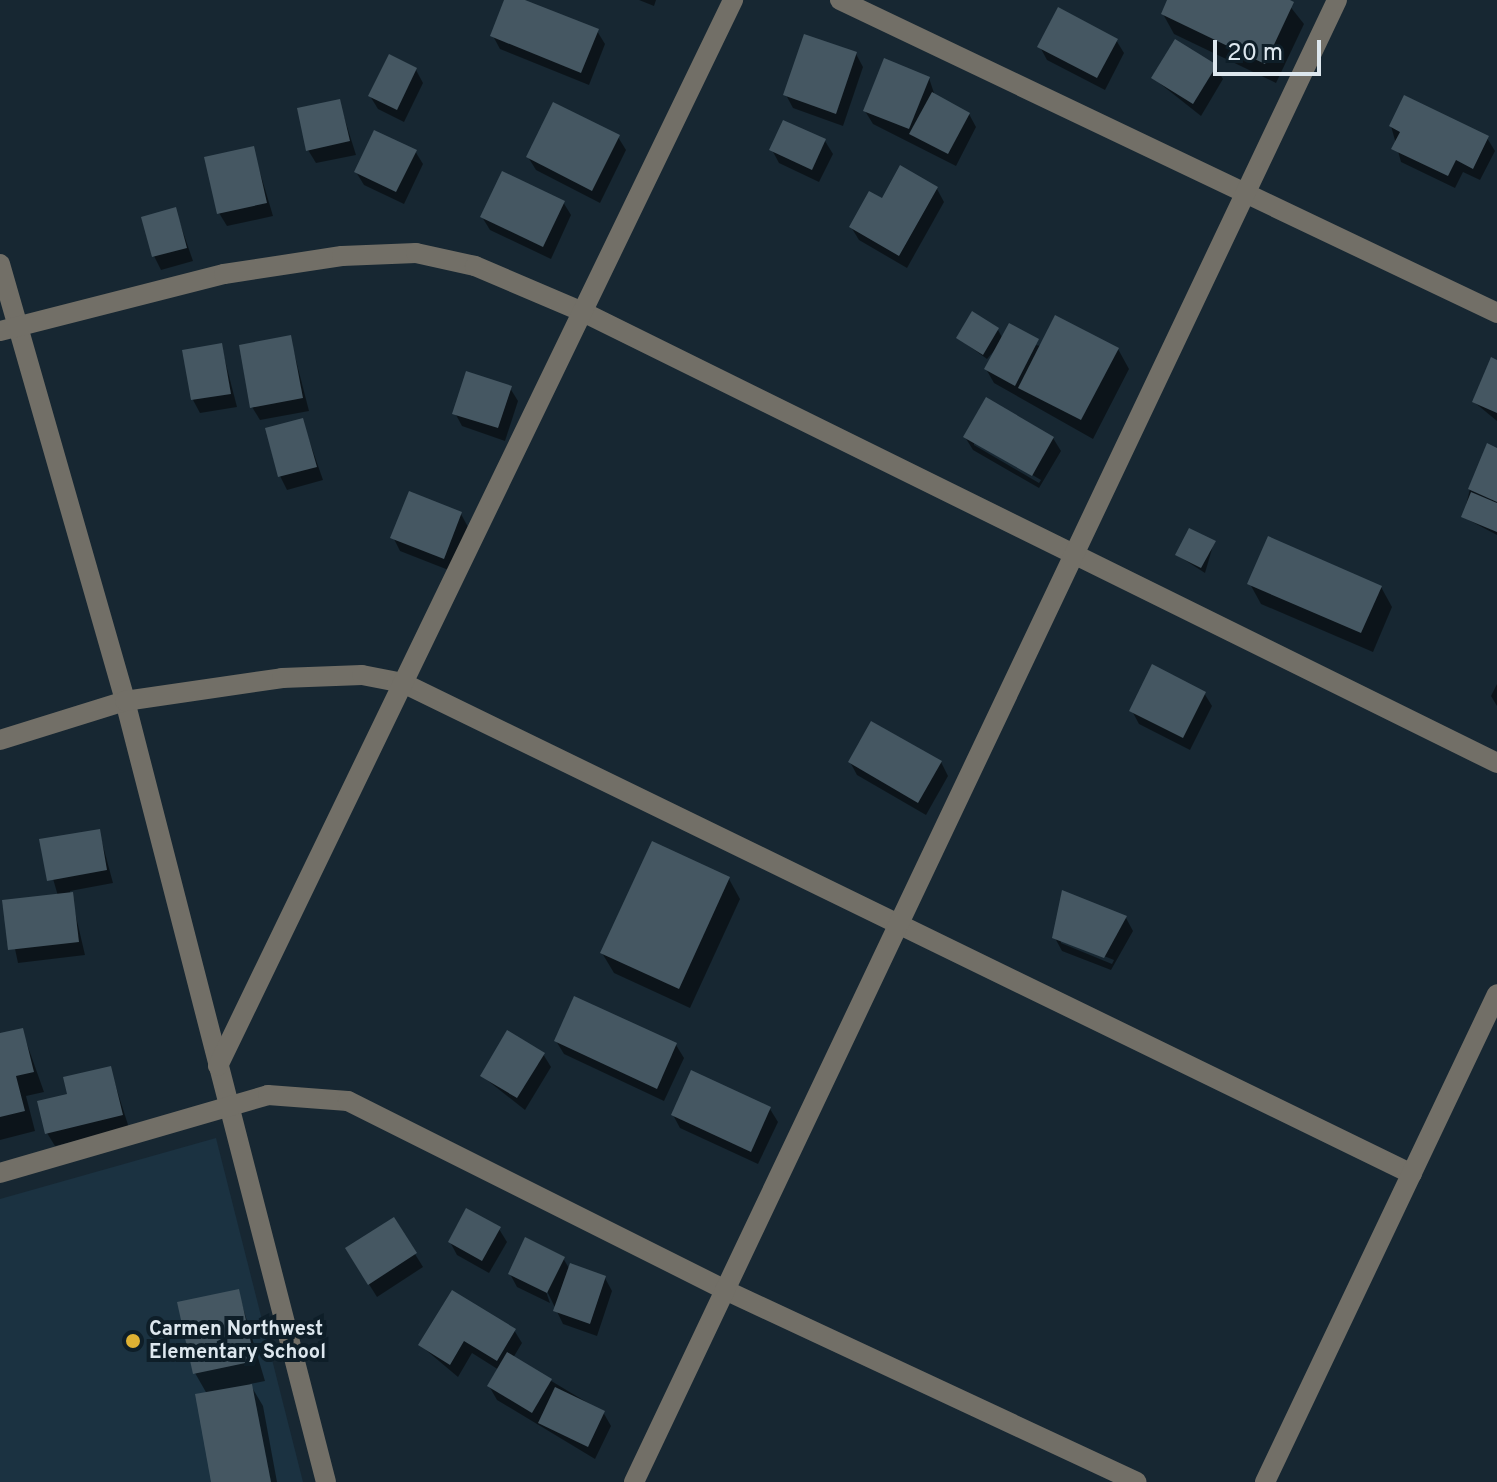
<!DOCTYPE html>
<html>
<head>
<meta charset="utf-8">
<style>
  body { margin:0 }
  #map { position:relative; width:1497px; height:1482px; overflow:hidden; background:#172732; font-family:Overpass,sans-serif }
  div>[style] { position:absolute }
  .built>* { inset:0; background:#1b3241 }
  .shadow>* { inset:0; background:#0007 }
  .building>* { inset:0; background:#455762 }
  .minor>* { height:20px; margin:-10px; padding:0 10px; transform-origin:10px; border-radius:10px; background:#726f67 }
  .dots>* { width:22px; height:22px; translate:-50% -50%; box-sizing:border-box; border:4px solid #0e1e28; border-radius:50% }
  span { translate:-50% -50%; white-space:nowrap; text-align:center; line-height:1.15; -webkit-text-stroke:8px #0e1e28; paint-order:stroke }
  .poi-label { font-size:20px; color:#dde7ee; font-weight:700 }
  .left { translate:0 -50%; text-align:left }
  .scale { position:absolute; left:1213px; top:40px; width:108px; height:36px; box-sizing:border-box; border:4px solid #dde7ee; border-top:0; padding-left:10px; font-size:24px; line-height:28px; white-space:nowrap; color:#dde7ee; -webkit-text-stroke:6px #0e1e28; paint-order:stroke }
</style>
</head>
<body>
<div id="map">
  <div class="built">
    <div style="clip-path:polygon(216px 1138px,303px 1482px,0 1482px,0 1199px)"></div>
  </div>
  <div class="shadow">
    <div style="clip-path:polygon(507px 0,597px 31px,605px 44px,589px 85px,500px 49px,493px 36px)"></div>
    <div style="clip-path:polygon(639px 0,656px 0,654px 6px)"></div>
    <div style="clip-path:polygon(1170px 0,1285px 0,1304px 24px,1276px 83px,1174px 34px,1163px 14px)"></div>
    <div style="clip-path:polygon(1116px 40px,1124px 53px,1105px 90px,1047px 60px,1040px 47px)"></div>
    <div style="clip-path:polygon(856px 54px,863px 67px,843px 126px,793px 108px,786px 95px)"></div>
    <div style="clip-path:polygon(1215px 66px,1223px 79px,1201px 116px,1153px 78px)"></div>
    <div style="clip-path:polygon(416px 70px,423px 83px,404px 122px,378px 109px,370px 96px)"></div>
    <div style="clip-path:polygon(929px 78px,935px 96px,969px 114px,976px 127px,956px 166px,873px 124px,865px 111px)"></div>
    <div style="clip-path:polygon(339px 101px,356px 155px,316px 163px,308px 150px)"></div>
    <div style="clip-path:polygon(1391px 126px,1487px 138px,1495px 151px,1480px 180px,1463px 172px,1455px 188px,1401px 162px)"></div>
    <div style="clip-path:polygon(618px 137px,626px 150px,600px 203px,536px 170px,528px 157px)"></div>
    <div style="clip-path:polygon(825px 141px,833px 154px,819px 182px,779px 163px,772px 150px)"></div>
    <div style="clip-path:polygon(253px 149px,273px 216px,227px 226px,219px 213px)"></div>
    <div style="clip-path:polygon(415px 151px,423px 164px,404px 204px,364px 185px,356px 172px)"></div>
    <div style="clip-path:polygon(937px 189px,944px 202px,907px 268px,859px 240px,851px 227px,882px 201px)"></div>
    <div style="clip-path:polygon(563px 202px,571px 215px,551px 259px,490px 230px,482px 217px)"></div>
    <div style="clip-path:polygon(175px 209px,193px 261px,161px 270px,154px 256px)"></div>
    <div style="clip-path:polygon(998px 330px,1003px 339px,1041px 346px,1118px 349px,1129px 369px,1093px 439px,994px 383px,986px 369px,1000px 344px,987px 359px,958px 338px)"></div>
    <div style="clip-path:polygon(290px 337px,309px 411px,260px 420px,252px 407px)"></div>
    <div style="clip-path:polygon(221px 345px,237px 407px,200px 413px,193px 400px)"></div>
    <div style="clip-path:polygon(1497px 362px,1497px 421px,1474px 402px)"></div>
    <div style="clip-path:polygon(510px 388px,518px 401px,505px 441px,462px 426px,455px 413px)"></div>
    <div style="clip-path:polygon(302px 420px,323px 480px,287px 490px,280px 476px)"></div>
    <div style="clip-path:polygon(evenodd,965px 437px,1053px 438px,1061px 451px,1039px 488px,973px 450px,965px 437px,974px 441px,1041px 480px,1039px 483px,974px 445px,974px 441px)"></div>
    <div style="clip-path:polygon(1497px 450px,1497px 535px,1463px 517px,1470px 489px)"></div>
    <div style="clip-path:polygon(461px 514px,468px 527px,451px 571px,400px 551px,393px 537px)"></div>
    <div style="clip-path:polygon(1214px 542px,1205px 573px,1177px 555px)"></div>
    <div style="clip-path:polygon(1250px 584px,1381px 587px,1392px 607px,1373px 652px,1261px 604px)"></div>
    <div style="clip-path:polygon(1497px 684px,1497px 706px,1491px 696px)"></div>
    <div style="clip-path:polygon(1204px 693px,1212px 706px,1190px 750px,1139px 724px,1132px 711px)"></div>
    <div style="clip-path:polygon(850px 762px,941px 762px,948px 776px,926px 815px,857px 775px)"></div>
    <div style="clip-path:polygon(99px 831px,113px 883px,70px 891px,85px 955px,18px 963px,5px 902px,58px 896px,42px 841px)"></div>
    <div style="clip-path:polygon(729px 879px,740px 899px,690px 1008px,614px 973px,602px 953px)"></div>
    <div style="clip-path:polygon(evenodd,1126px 918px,1133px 931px,1111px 970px,1062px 951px,1055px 938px,1126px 918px,1061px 939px,1114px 960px,1112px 964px,1061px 943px,1061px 939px)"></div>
    <div style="clip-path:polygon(22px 1030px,44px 1092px,26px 1096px,35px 1131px,0 1140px,0 1035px)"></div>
    <div style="clip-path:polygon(556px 1041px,676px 1045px,684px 1058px,664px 1101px,564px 1054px)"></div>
    <div style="clip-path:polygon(543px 1054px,551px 1067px,525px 1110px,482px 1076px)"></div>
    <div style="clip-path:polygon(110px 1068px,129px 1128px,55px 1146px,47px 1133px)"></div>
    <div style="clip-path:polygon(770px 1109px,778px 1122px,758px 1164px,680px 1128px,673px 1115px)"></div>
    <div style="clip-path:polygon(394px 1220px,423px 1267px,377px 1297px,355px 1262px)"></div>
    <div style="clip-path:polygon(499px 1229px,507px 1242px,489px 1273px,457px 1255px,450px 1242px)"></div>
    <div style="clip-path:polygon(563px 1258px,570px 1270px,605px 1278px,612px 1291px,597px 1336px,563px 1324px,543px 1283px,550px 1303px,517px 1287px,510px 1274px)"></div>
    <div style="clip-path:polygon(238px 1291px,265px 1381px,250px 1384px,263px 1406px,277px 1482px,213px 1482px,207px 1394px,195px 1373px)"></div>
    <div style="clip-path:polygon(514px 1330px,522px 1343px,513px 1358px,603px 1412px,611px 1426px,595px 1459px,497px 1400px,489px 1386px,499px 1370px,472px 1353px,458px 1377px,420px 1345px)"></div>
  </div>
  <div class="building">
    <div style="clip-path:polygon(504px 0,525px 0,599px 29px,581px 73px,490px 36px)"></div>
    <div style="clip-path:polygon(1167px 0,1290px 0,1294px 2px,1265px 64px,1161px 14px)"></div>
    <div style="clip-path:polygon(1058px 7px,1118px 39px,1097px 78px,1037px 47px)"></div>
    <div style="clip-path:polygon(804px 34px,857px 52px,836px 114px,783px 95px)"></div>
    <div style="clip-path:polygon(1175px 39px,1217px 65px,1193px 104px,1151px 78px)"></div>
    <div style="clip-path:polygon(389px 54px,417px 68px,397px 110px,368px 96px)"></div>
    <div style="clip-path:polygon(884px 58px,930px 77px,909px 129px,863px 111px)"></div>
    <div style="clip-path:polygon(932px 92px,970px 113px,948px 154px,909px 134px)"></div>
    <div style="clip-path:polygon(1404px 95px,1489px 136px,1473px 169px,1456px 160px,1448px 176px,1391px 149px,1400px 132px,1389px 126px)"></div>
    <div style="clip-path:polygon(340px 99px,350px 141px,306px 151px,297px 108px)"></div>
    <div style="clip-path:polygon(553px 102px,620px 135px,592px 191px,526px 157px)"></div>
    <div style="clip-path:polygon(783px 120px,826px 139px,812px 170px,769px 150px)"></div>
    <div style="clip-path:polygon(374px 130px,417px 150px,396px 192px,354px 172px)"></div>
    <div style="clip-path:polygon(254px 146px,267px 203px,217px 214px,204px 157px)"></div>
    <div style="clip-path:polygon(900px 165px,938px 187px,899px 256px,849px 227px,869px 191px,882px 198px)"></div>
    <div style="clip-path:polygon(502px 171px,565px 201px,543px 247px,480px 217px)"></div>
    <div style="clip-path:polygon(176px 207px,187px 248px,152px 257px,141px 217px)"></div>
    <div style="clip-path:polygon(972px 311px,999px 328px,983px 355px,956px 338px)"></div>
    <div style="clip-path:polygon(1055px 315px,1119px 348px,1081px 420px,1018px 388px)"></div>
    <div style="clip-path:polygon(1009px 323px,1039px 339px,1015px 386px,984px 369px)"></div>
    <div style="clip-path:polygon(291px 335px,303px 398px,250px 408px,239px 345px)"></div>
    <div style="clip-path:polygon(222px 343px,231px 394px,191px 400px,182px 350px)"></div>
    <div style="clip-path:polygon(1491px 357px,1497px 360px,1497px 413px,1472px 402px)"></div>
    <div style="clip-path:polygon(466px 371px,512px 386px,498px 428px,452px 414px)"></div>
    <div style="clip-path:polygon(986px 397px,1054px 437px,1032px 476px,963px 437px)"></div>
    <div style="clip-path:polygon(303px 418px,317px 467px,278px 477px,265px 428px)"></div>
    <div style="clip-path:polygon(1487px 443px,1497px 448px,1497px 502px,1468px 489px)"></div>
    <div style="clip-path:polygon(409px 491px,462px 512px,444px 559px,390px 538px)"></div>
    <div style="clip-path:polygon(1471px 492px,1497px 503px,1497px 532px,1461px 517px)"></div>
    <div style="clip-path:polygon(1189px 528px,1216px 541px,1201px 568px,1175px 555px)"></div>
    <div style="clip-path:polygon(1268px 536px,1382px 586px,1361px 633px,1247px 584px)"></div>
    <div style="clip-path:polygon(1152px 664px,1206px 692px,1183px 738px,1129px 711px)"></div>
    <div style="clip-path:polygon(871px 721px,942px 761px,918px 803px,848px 762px)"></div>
    <div style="clip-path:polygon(100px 829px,107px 870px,47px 881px,39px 839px)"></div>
    <div style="clip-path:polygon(652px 841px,730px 877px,679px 989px,600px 953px)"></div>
    <div style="clip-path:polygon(1062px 890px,1127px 916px,1104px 958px,1052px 938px)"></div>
    <div style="clip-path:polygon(73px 892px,79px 942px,8px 950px,2px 900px)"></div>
    <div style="clip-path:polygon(574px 996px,677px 1043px,657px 1089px,554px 1041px)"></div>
    <div style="clip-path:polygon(23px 1028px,34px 1072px,16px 1076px,25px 1111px,0 1117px,0 1033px)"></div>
    <div style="clip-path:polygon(507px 1030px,545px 1053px,517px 1098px,480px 1076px)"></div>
    <div style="clip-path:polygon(111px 1066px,123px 1115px,45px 1134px,37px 1101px,67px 1094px,63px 1077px)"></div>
    <div style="clip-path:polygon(691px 1070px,771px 1107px,751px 1152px,671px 1115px)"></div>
    <div style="clip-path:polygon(466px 1208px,501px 1227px,482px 1261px,448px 1242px)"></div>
    <div style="clip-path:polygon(394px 1217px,417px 1253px,368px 1285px,345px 1248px)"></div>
    <div style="clip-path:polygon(525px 1237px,565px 1257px,547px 1293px,508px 1274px)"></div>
    <div style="clip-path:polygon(570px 1263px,606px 1276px,590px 1324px,553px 1311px)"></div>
    <div style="clip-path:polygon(239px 1289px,255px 1361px,193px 1374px,177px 1302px)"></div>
    <div style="clip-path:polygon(452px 1290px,516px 1329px,497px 1361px,464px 1341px,450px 1365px,418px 1345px)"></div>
    <div style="clip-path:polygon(507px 1352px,552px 1379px,532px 1413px,487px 1386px)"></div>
    <div style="clip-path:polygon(252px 1384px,271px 1482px,211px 1482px,195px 1394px)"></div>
    <div style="clip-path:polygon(555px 1387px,605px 1411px,588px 1447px,538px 1423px)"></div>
  </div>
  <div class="minor">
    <div style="left:840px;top:0;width:728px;rotate:25.47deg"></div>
    <div style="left:0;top:264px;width:455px;rotate:74deg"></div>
    <div style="left:125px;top:701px;width:806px;rotate:75.57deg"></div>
    <div style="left:0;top:331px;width:231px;rotate:-14.3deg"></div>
    <div style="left:224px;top:274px;width:119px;rotate:-8.7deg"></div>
    <div style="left:342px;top:256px;width:74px;rotate:-2.3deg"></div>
    <div style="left:416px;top:253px;width:60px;rotate:12.4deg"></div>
    <div style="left:475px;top:266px;width:117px;rotate:23.1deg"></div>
    <div style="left:583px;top:312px;width:1019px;rotate:26.26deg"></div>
    <div style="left:0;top:740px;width:131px;rotate:-17.3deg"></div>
    <div style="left:125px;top:701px;width:159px;rotate:-8.3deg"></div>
    <div style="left:282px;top:678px;width:80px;rotate:-2.1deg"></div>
    <div style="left:362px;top:675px;width:42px;rotate:11deg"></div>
    <div style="left:403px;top:683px;width:1122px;rotate:25.95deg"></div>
    <div style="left:218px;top:1066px;width:1184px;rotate:-64.21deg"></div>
    <div style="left:0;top:1173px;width:279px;rotate:-16.2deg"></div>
    <div style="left:268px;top:1095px;width:80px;rotate:4.3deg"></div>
    <div style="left:348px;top:1101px;width:422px;rotate:26.6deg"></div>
    <div style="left:725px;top:1290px;width:454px;rotate:25deg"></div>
    <div style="left:634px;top:1482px;width:1640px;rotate:-64.62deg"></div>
    <div style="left:1265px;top:1482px;width:540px;rotate:-64.57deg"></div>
  </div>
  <div class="dots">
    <div style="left:133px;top:1341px;background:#deb133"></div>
  </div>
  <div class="poi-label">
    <span class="left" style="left:149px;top:1342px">Carmen Northwest<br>Elementary School</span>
  </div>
  <div class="scale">20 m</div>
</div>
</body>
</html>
